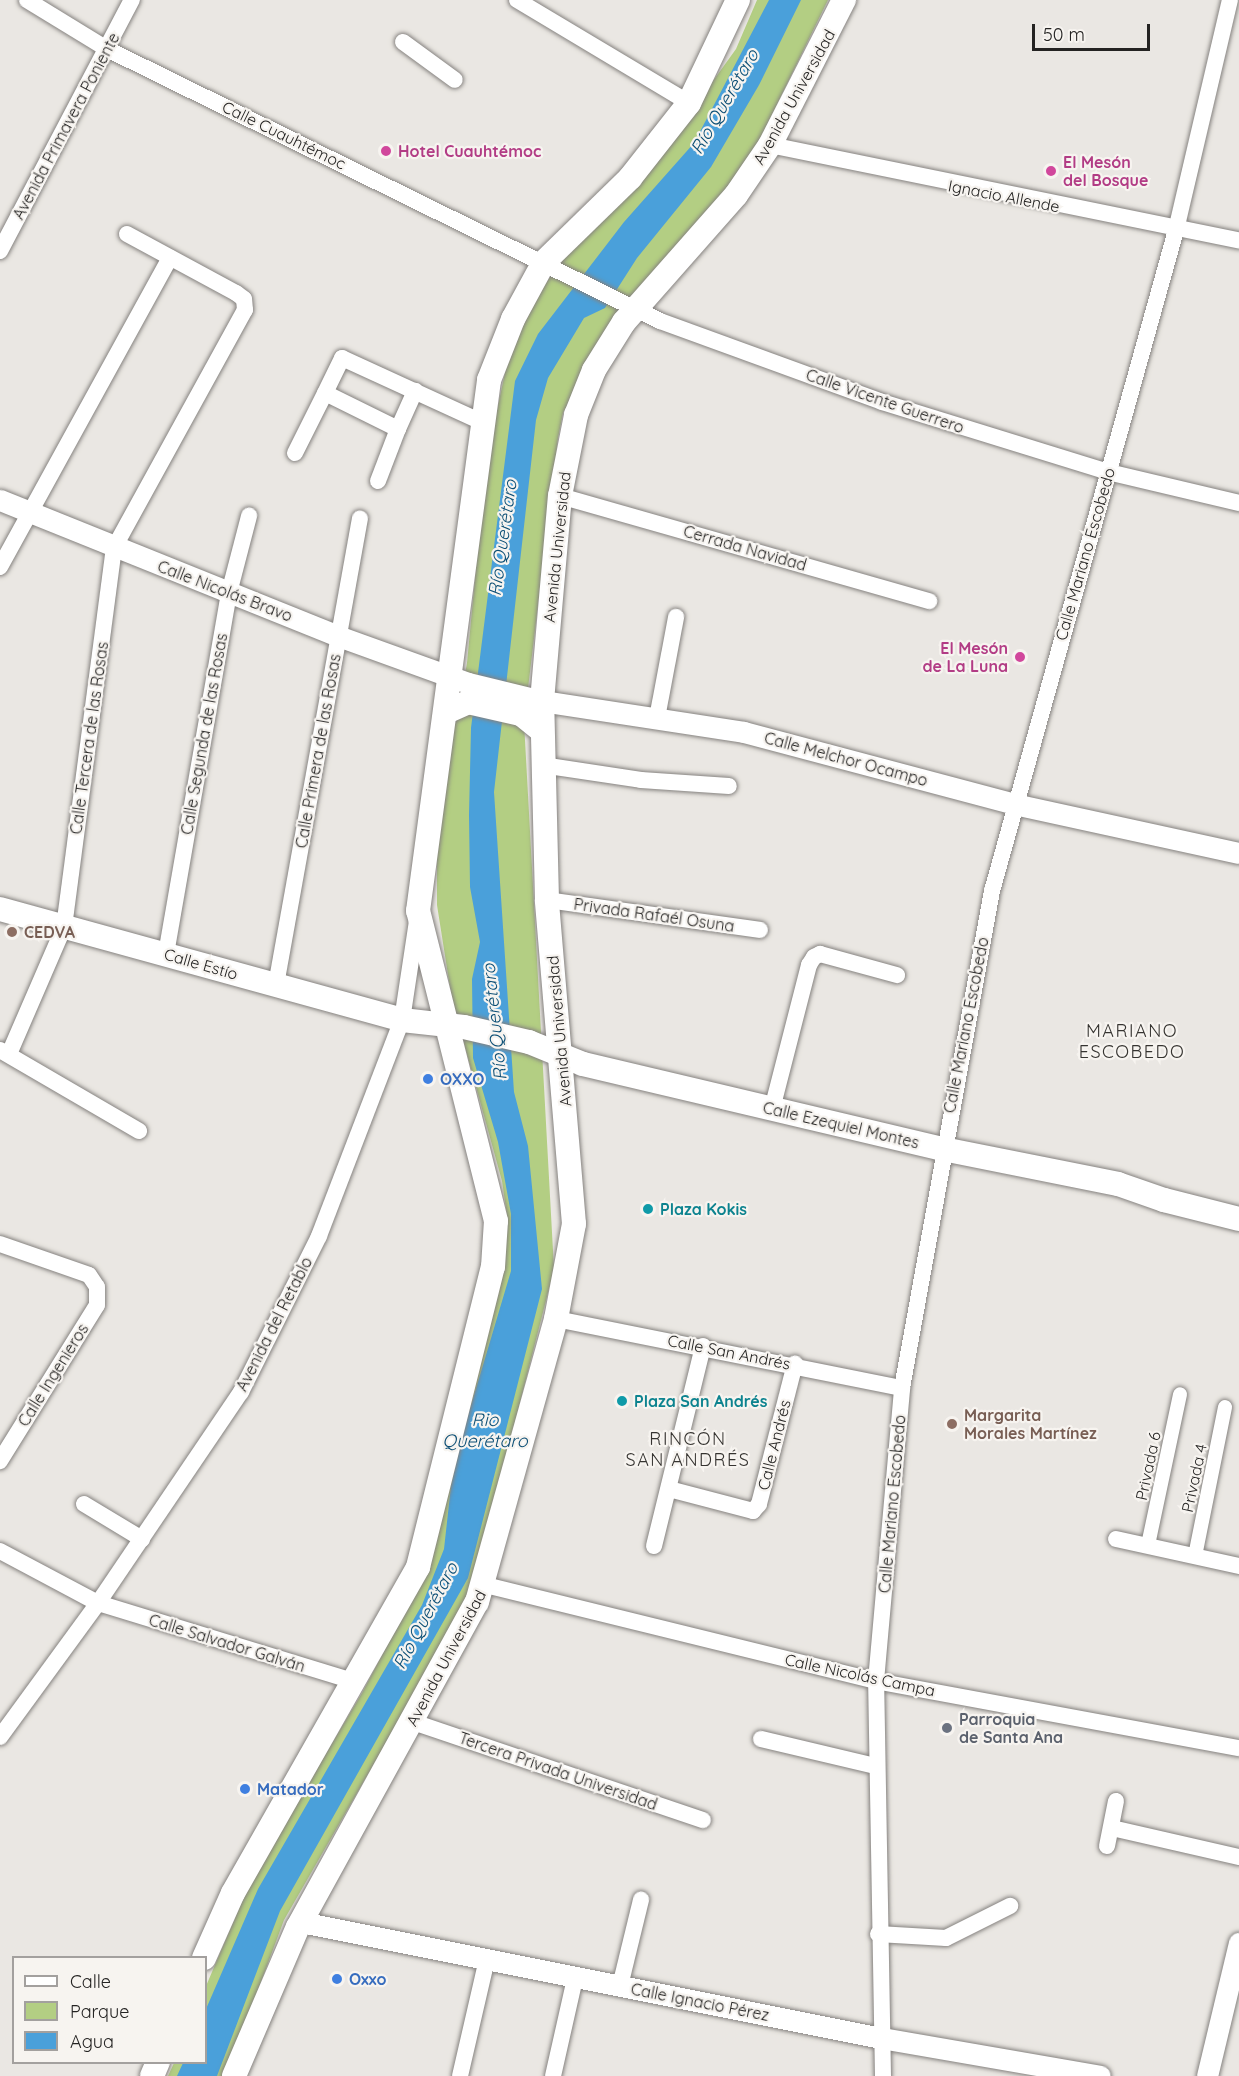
<!DOCTYPE html>
<html>
<head>
<meta charset="utf-8">
<style>
  body { margin:0 }
  #map { position:relative; width:1239px; height:2076px; overflow:hidden; background:#eae7e3; font-family:Quicksand,sans-serif }
  div>[style] { position:absolute }
  .green>* { inset:0; background:#b3ce83 }
  .water>* { inset:0; background:#4aa0da }
  .roads { filter:drop-shadow(0 0 2px #85827f) drop-shadow(0 0 2px #85827f) }
  .pedestrian>* { height:14px; margin:-7px; padding:0 7px; transform-origin:7px; border-radius:7px; background:#fff }
  .minor>* { height:16px; margin:-8px; padding:0 8px; transform-origin:8px; border-radius:8px; background:#fff }
  .tertiary>* { height:21px; margin:-10.5px; padding:0 10.5px; transform-origin:10.5px; border-radius:10.5px; background:#fff }
  .secondary>* { height:24px; margin:-12px; padding:0 12px; transform-origin:12px; border-radius:12px; background:#fff }
  .dots>* { width:16px; height:16px; translate:-50% -50%; box-sizing:border-box; border:3px solid #f7f4f0; border-radius:50% }
  span { translate:-50% -50%; white-space:nowrap; text-align:center; line-height:1.15; -webkit-text-stroke:4.5px #f7f4f0; paint-order:stroke }
  .street-label { font-size:16px; color:#242322 }
  .hotel-label { font-size:16px; color:#b23c85; font-weight:700 }
  .left { translate:0 -50%; text-align:left }
  .right { translate:-100% -50%; text-align:right }
  .education-label { font-size:16px; color:#785e54; font-weight:700 }
  .shop-label { font-size:16px; color:#366cbe; font-weight:700 }
  .culture-label { font-size:16px; color:#0d838f; font-weight:700 }
  .worship-label { font-size:16px; color:#5b616d; font-weight:700 }
  .water-label { font-size:18px; color:#0b4e75; font-style:italic }
  .neighbourhood-label { font-size:18px; color:#363431; letter-spacing:1.5px }
  .legend { position:absolute; left:12px; top:1956px; width:195px; height:108px; box-sizing:border-box; background:#f7f4f0; border:2px solid #a3a09e; margin:0; padding:8px 10px; list-style:none; font-size:18px; color:#242322 }
  .legend li { display:flex; align-items:center; gap:12px; height:30px }
  .legend b { width:30px; border:2px solid #a3a09e }
  .scale { position:absolute; left:1032px; top:24px; width:118px; height:27px; box-sizing:border-box; border:3px solid #242322; border-top:0; padding-left:8px; font-size:18px; line-height:21px; white-space:nowrap; color:#242322; -webkit-text-stroke:4px #f7f4f0; paint-order:stroke }
</style>
</head>
<body>
<div id="map">
  <div class="green">
    <div style="clip-path:polygon(757px 0,828px 0,760px 139px,736px 179px,616px 314px,563px 413px,558px 438px,524px 722px,554px 1269px,471px 1595px,284px 1920px,226px 2076px,168px 2076px,174px 2063px,206px 2062px,206px 1986px,253px 1876px,362px 1693px,428px 1568px,508px 1222px,502px 1181px,452px 1000px,437px 905px,437px 840px,446px 745px,457px 719px,467px 663px,486px 462px,509px 354px,540px 292px,566px 254px,695px 106px,736px 49px)"></div>
  </div>
  <div class="water">
    <div style="clip-path:polygon(769px 0,801px 0,759px 85px,711px 167px,637px 258px,605px 308px,584px 318px,548px 378px,536px 420px,494px 792px,514px 1092px,528px 1146px,542px 1289px,468px 1578px,280px 1911px,217px 2076px,177px 2076px,183px 2063px,206px 2062px,206px 2009px,258px 1889px,422px 1605px,444px 1549px,451px 1486px,464px 1429px,511px 1271px,511px 1214px,498px 1142px,473px 1058px,472px 979px,480px 942px,470px 887px,469px 815px,471px 728px,515px 381px,538px 334px,624px 222px,694px 143px)"></div>
  </div>
  <div class="roads">
    <div class="pedestrian">
      <div style="left:1148px;top:1545px;width:154px;rotate:-78deg"></div>
      <div style="left:1195px;top:1556px;width:152px;rotate:-78.6deg"></div>
    </div>
    <div class="minor">
      <div style="left:27px;top:0;width:94px;rotate:31.5deg"></div>
      <div style="left:107px;top:49px;width:616px;rotate:26.19deg"></div>
      <div style="left:660px;top:321px;width:236px;rotate:20deg"></div>
      <div style="left:882px;top:402px;width:237px;rotate:17.2deg"></div>
      <div style="left:1108px;top:472px;width:135px;rotate:13.3deg"></div>
      <div style="left:517px;top:0;width:200px;rotate:30.9deg"></div>
      <div style="left:403px;top:42px;width:64px;rotate:36.2deg"></div>
      <div style="left:770px;top:145px;width:479px;rotate:11.5deg"></div>
      <div style="left:0;top:251px;width:284px;rotate:-62.3deg"></div>
      <div style="left:398px;top:429px;width:42px;rotate:-65.9deg"></div>
      <div style="left:295px;top:453px;width:67px;rotate:-63.4deg"></div>
      <div style="left:378px;top:481px;width:56px;rotate:-69deg"></div>
      <div style="left:398px;top:429px;width:81px;rotate:-153.7deg"></div>
      <div style="left:325px;top:393px;width:39px;rotate:-64deg"></div>
      <div style="left:342px;top:358px;width:156px;rotate:24.6deg"></div>
      <div style="left:560px;top:496px;width:384px;rotate:15.9deg"></div>
      <div style="left:0;top:567px;width:353px;rotate:-61.2deg"></div>
      <div style="left:657px;top:718px;width:103px;rotate:-79.3deg"></div>
      <div style="left:542px;top:765px;width:100px;rotate:8.6deg"></div>
      <div style="left:641px;top:780px;width:88px;rotate:3.9deg"></div>
      <div style="left:547px;top:900px;width:215px;rotate:8deg"></div>
      <div style="left:166px;top:954px;width:366px;rotate:-80.1deg"></div>
      <div style="left:229px;top:593px;width:80px;rotate:-75.4deg"></div>
      <div style="left:276px;top:985px;width:474px;rotate:-79.8deg"></div>
      <div style="left:0;top:1050px;width:161px;rotate:30.2deg"></div>
      <div style="left:9px;top:1054px;width:138px;rotate:-66.6deg"></div>
      <div style="left:64px;top:927px;width:382px;rotate:-82.5deg"></div>
      <div style="left:114px;top:548px;width:272px;rotate:-61.2deg"></div>
      <div style="left:245px;top:310px;width:11px;rotate:-95deg"></div>
      <div style="left:244px;top:299px;width:10px;rotate:-143deg"></div>
      <div style="left:236px;top:293px;width:124px;rotate:-151.6deg"></div>
      <div style="left:772px;top:1109px;width:149px;rotate:-75.6deg"></div>
      <div style="left:809px;top:965px;width:9px;rotate:-58deg"></div>
      <div style="left:814px;top:957px;width:7px;rotate:-27deg"></div>
      <div style="left:820px;top:954px;width:80px;rotate:15.3deg"></div>
      <div style="left:0;top:1244px;width:94px;rotate:19.2deg"></div>
      <div style="left:89px;top:1275px;width:14px;rotate:56deg"></div>
      <div style="left:97px;top:1287px;width:18px;rotate:90deg"></div>
      <div style="left:97px;top:1305px;width:184px;rotate:121.9deg"></div>
      <div style="left:556px;top:1319px;width:353px;rotate:11.3deg"></div>
      <div style="left:669px;top:1489px;width:87px;rotate:14.7deg"></div>
      <div style="left:753px;top:1511px;width:9px;rotate:-49deg"></div>
      <div style="left:759px;top:1504px;width:145px;rotate:-75.6deg"></div>
      <div style="left:84px;top:1504px;width:68px;rotate:31.1deg"></div>
      <div style="left:1116px;top:1539px;width:126px;rotate:12.4deg"></div>
      <div style="left:654px;top:1546px;width:206px;rotate:-76.2deg"></div>
      <div style="left:0;top:1551px;width:111px;rotate:28deg"></div>
      <div style="left:98px;top:1603px;width:270px;rotate:17deg"></div>
      <div style="left:485px;top:1585px;width:403px;rotate:13.8deg"></div>
      <div style="left:876px;top:1681px;width:369px;rotate:10.5deg"></div>
      <div style="left:413px;top:1722px;width:306px;rotate:18.7deg"></div>
      <div style="left:0;top:1737px;width:166px;rotate:-53.8deg"></div>
      <div style="left:98px;top:1603px;width:255px;rotate:-55.9deg"></div>
      <div style="left:241px;top:1392px;width:174px;rotate:-63.4deg"></div>
      <div style="left:319px;top:1236px;width:231px;rotate:-69deg"></div>
      <div style="left:402px;top:1020px;width:100px;rotate:-81.4deg"></div>
      <div style="left:761px;top:1739px;width:117px;rotate:13.3deg"></div>
      <div style="left:1112px;top:1828px;width:130px;rotate:12.9deg"></div>
      <div style="left:1107px;top:1846px;width:46px;rotate:-78.7deg"></div>
      <div style="left:878px;top:1934px;width:68px;rotate:3.4deg"></div>
      <div style="left:946px;top:1938px;width:72px;rotate:-26.6deg"></div>
      <div style="left:620px;top:1986px;width:89px;rotate:-76.3deg"></div>
      <div style="left:460px;top:2076px;width:120px;rotate:-77deg"></div>
      <div style="left:553px;top:2076px;width:100px;rotate:-77.3deg"></div>
      <div style="left:883px;top:2076px;width:395px;rotate:-91deg"></div>
      <div style="left:876px;top:1681px;width:294px;rotate:-84.9deg"></div>
      <div style="left:902px;top:1388px;width:505px;rotate:-79.74deg"></div>
      <div style="left:992px;top:891px;width:686px;rotate:-74.44deg"></div>
      <div style="left:1176px;top:230px;width:236px;rotate:-76.8deg"></div>
    </div>
    <div class="tertiary">
      <div style="left:0;top:500px;width:364px;rotate:21.9deg"></div>
      <div style="left:338px;top:636px;width:138px;rotate:19.9deg"></div>
      <div style="left:468px;top:683px;width:76px;rotate:13.7deg"></div>
      <div style="left:542px;top:701px;width:204px;rotate:8.7deg"></div>
      <div style="left:744px;top:732px;width:279px;rotate:14.9deg"></div>
      <div style="left:1014px;top:804px;width:230px;rotate:12.3deg"></div>
      <div style="left:301px;top:1922px;width:591px;rotate:11.31deg"></div>
      <div style="left:881px;top:2038px;width:222px;rotate:9.8deg"></div>
      <div style="left:1207px;top:2076px;width:137px;rotate:-76.5deg"></div>
    </div>
    <div class="secondary">
      <div style="left:446px;top:712px;width:24px;rotate:-24deg"></div>
      <div style="left:468px;top:702px;width:54px;rotate:12.8deg"></div>
      <div style="left:521px;top:714px;width:27px;rotate:39deg"></div>
      <div style="left:0;top:909px;width:417px;rotate:15.4deg"></div>
      <div style="left:402px;top:1020px;width:62px;rotate:6.4deg"></div>
      <div style="left:464px;top:1027px;width:67px;rotate:13deg"></div>
      <div style="left:529px;top:1042px;width:58px;rotate:22.2deg"></div>
      <div style="left:583px;top:1064px;width:370px;rotate:13.3deg"></div>
      <div style="left:943px;top:1149px;width:178px;rotate:11.3deg"></div>
      <div style="left:1118px;top:1184px;width:49px;rotate:19.2deg"></div>
      <div style="left:1164px;top:1200px;width:77px;rotate:14.2deg"></div>
      <div style="left:204px;top:1958px;width:71px;rotate:-66deg"></div>
      <div style="left:233px;top:1893px;width:375px;rotate:-60.4deg"></div>
      <div style="left:418px;top:1567px;width:309px;rotate:-76deg"></div>
      <div style="left:493px;top:1267px;width:46px;rotate:-86.3deg"></div>
      <div style="left:496px;top:1221px;width:320px;rotate:-104.1deg"></div>
      <div style="left:418px;top:911px;width:536px;rotate:-82.38deg"></div>
      <div style="left:489px;top:380px;width:66px;rotate:-68.5deg"></div>
      <div style="left:513px;top:319px;width:65px;rotate:-61.5deg"></div>
      <div style="left:544px;top:262px;width:120px;rotate:-44.3deg"></div>
      <div style="left:630px;top:178px;width:95px;rotate:-51.8deg"></div>
      <div style="left:689px;top:103px;width:114px;rotate:-64.6deg"></div>
      <div style="left:152px;top:2076px;width:15px;rotate:-67deg"></div>
      <div style="left:234px;top:2076px;width:162px;rotate:-66.8deg"></div>
      <div style="left:298px;top:1927px;width:371px;rotate:-61.2deg"></div>
      <div style="left:477px;top:1602px;width:294px;rotate:-74.4deg"></div>
      <div style="left:556px;top:1319px;width:97px;rotate:-79.3deg"></div>
      <div style="left:574px;top:1224px;width:325px;rotate:-94.8deg"></div>
      <div style="left:547px;top:900px;width:199px;rotate:-91.4deg"></div>
      <div style="left:542px;top:701px;width:206px;rotate:-85deg"></div>
      <div style="left:560px;top:496px;width:83px;rotate:-78.8deg"></div>
      <div style="left:576px;top:415px;width:48px;rotate:-68.2deg"></div>
      <div style="left:594px;top:370px;width:57px;rotate:-58deg"></div>
      <div style="left:624px;top:322px;width:169px;rotate:-48.6deg"></div>
      <div style="left:736px;top:195px;width:60px;rotate:-55.8deg"></div>
      <div style="left:770px;top:145px;width:163px;rotate:-63deg"></div>
    </div>
  </div>
  <div class="dots">
    <div style="left:386px;top:151px;background:#d1479c"></div>
    <div style="left:1051px;top:171px;background:#d1479c"></div>
    <div style="left:1020px;top:657px;background:#d1479c"></div>
    <div style="left:12px;top:932px;background:#8d6e63"></div>
    <div style="left:428px;top:1079px;background:#3f7fe0"></div>
    <div style="left:648px;top:1209px;background:#0f9aa8"></div>
    <div style="left:622px;top:1401px;background:#0f9aa8"></div>
    <div style="left:952px;top:1424px;background:#8d6e63"></div>
    <div style="left:947px;top:1728px;background:#6b7280"></div>
    <div style="left:245px;top:1789px;background:#3f7fe0"></div>
    <div style="left:337px;top:1979px;background:#3f7fe0"></div>
  </div>
  <div class="street-label">
    <span style="left:794px;top:97px;rotate:-61deg">Avenida Universidad</span>
    <span style="left:66px;top:126px;rotate:-62deg">Avenida Primavera Poniente</span>
    <span style="left:284px;top:135px;rotate:26deg">Calle Cuauhtémoc</span>
    <span style="left:1004px;top:196px;rotate:11deg">Ignacio Allende</span>
    <span style="left:885px;top:401px;rotate:19deg">Calle Vicente Guerrero</span>
    <span style="left:557px;top:547px;rotate:-84deg">Avenida Universidad</span>
    <span style="left:745px;top:548px;rotate:16deg">Cerrada Navidad</span>
    <span style="left:1085px;top:554px;rotate:-74deg">Calle Mariano Escobedo</span>
    <span style="left:225px;top:591px;rotate:21deg">Calle Nicolás Bravo</span>
    <span style="left:204px;top:734px;rotate:-80deg">Calle Segunda de las Rosas</span>
    <span style="left:89px;top:738px;rotate:-82deg">Calle Tercera de las Rosas</span>
    <span style="left:318px;top:751px;rotate:-80deg">Calle Primera de las Rosas</span>
    <span style="left:846px;top:759px;rotate:15deg">Calle Melchor Ocampo</span>
    <span style="left:654px;top:915px;rotate:8deg">Privada Rafaél Osuna</span>
    <span style="left:201px;top:964px;rotate:16deg">Calle Estío</span>
    <span style="left:966px;top:1025px;rotate:-79deg">Calle Mariano Escobedo</span>
    <span style="left:559px;top:1031px;rotate:-95deg">Avenida Universidad</span>
    <span style="left:841px;top:1125px;rotate:13deg">Calle Ezequiel Montes</span>
    <span style="left:274px;top:1324px;rotate:-63deg">Avenida del Retablo</span>
    <span style="left:729px;top:1352px;rotate:11deg">Calle San Andrés</span>
    <span style="left:53px;top:1375px;rotate:-58deg">Calle Ingenieros</span>
    <span style="left:774px;top:1445px;rotate:-76deg">Calle Andrés</span>
    <span style="left:1148px;top:1466px;rotate:-78deg">Privada 6</span>
    <span style="left:1194px;top:1478px;rotate:-78deg">Privada 4</span>
    <span style="left:892px;top:1504px;rotate:-85deg">Calle Mariano Escobedo</span>
    <span style="left:227px;top:1643px;rotate:17deg">Calle Salvador Galván</span>
    <span style="left:446px;top:1658px;rotate:-62deg">Avenida Universidad</span>
    <span style="left:860px;top:1675px;rotate:12deg">Calle Nicolás Campa</span>
    <span style="left:558px;top:1771px;rotate:19deg">Tercera Privada Universidad</span>
    <span style="left:700px;top:2002px;rotate:11deg">Calle Ignacio Pérez</span>
  </div>
  <div class="hotel-label">
    <span class="left" style="left:398px;top:151px">Hotel Cuauhtémoc</span>
    <span class="left" style="left:1063px;top:171px">El Mesón<br>del Bosque</span>
    <span class="right" style="left:1008px;top:657px">El Mesón<br>de La Luna</span>
  </div>
  <div class="education-label">
    <span class="left" style="left:24px;top:932px">CEDVA</span>
    <span class="left" style="left:964px;top:1424px">Margarita<br>Morales Martínez</span>
  </div>
  <div class="shop-label">
    <span class="left" style="left:440px;top:1079px">OXXO</span>
    <span class="left" style="left:257px;top:1789px">Matador</span>
    <span class="left" style="left:349px;top:1979px">Oxxo</span>
  </div>
  <div class="culture-label">
    <span class="left" style="left:660px;top:1209px">Plaza Kokis</span>
    <span class="left" style="left:634px;top:1401px">Plaza San Andrés</span>
  </div>
  <div class="worship-label">
    <span class="left" style="left:959px;top:1728px">Parroquia<br>de Santa Ana</span>
  </div>
  <div class="water-label">
    <span style="left:725px;top:102px;rotate:-60deg">Río Querétaro</span>
    <span style="left:503px;top:538px;rotate:-82deg">Río Querétaro</span>
    <span style="left:495px;top:1022px;rotate:-96deg">Río Querétaro</span>
    <span style="left:485px;top:1431px">Rio<br>Querétaro</span>
    <span style="left:426px;top:1616px;rotate:-62deg">Río Querétaro</span>
  </div>
  <div class="neighbourhood-label">
    <span style="left:1132px;top:1042px">MARIANO<br>ESCOBEDO</span>
    <span style="left:688px;top:1450px">RINCÓN<br>SAN ANDRÉS</span>
  </div>
  <ul class="legend">
  <li><b style="height:8px;background:#fff"></b>Calle</li>
  <li><b style="height:16px;background:#b3ce83"></b>Parque</li>
  <li><b style="height:16px;background:#4aa0da"></b>Agua</li>
  </ul>
  <div class="scale">50 m</div>
</div>
</body>
</html>
